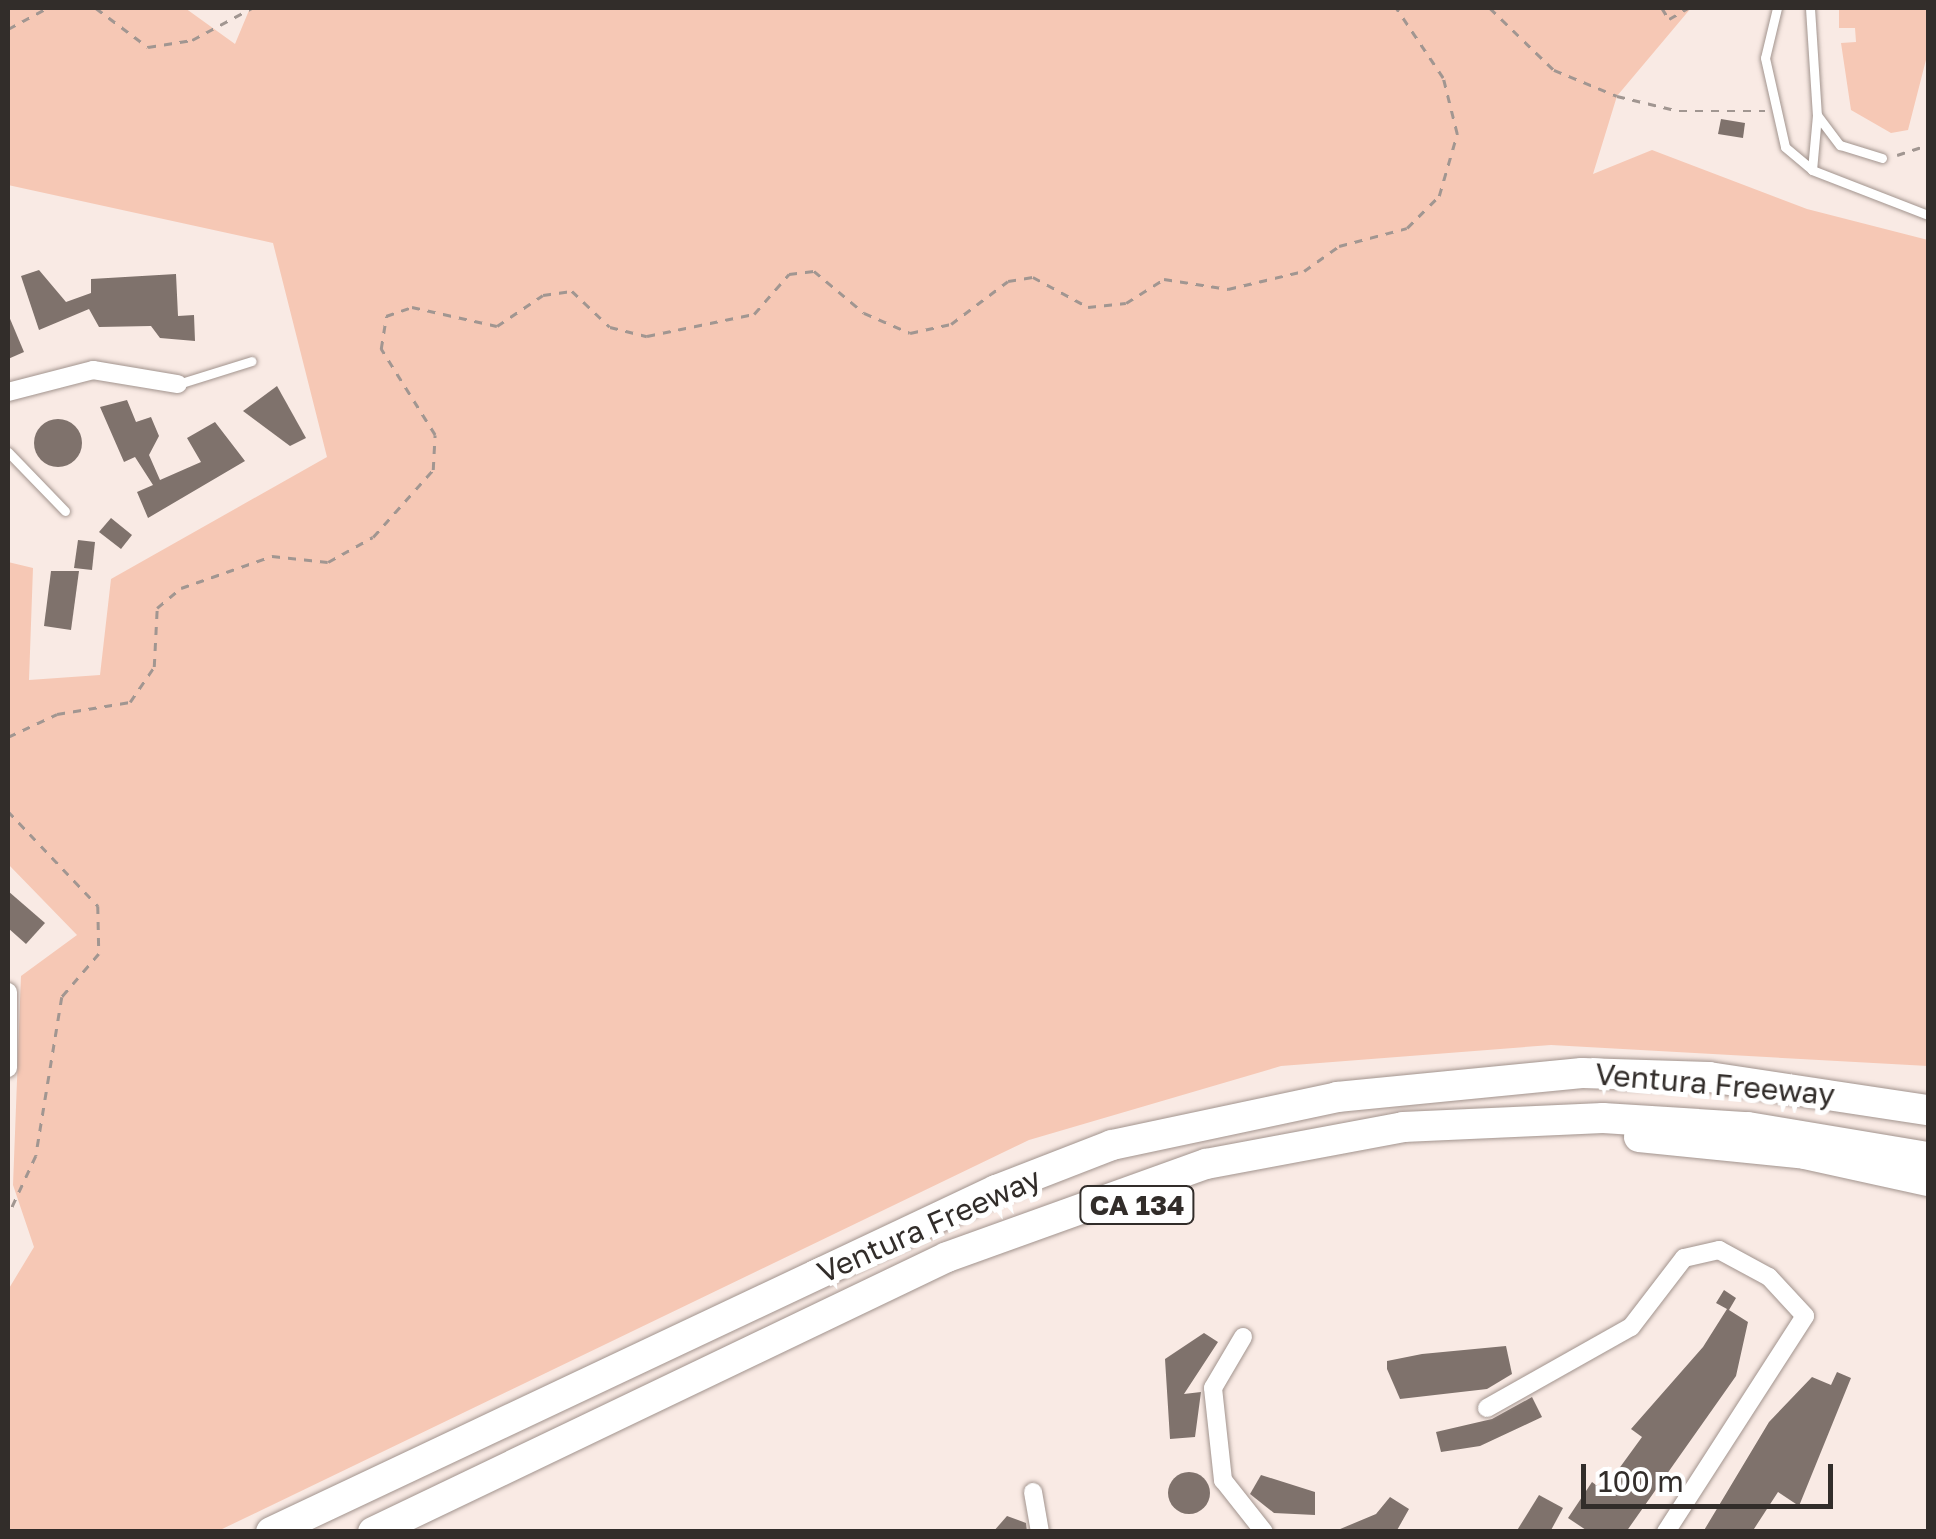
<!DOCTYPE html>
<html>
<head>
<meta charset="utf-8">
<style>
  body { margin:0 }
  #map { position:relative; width:1936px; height:1539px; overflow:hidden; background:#f9eae4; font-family:"Golos Text",sans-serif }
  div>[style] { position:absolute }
  .green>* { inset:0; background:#f6c8b5 }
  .building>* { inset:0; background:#7f726c }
  .round { border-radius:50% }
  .path>* { height:2.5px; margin-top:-1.25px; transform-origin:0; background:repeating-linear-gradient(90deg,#a19691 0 8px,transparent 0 16px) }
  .roads { filter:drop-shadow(0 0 2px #a2948e) drop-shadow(0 0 2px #a2948e) }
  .lane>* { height:9px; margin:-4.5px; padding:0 4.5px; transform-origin:4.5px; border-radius:4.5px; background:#fff }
  .street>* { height:18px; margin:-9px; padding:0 9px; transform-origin:9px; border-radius:9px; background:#fff }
  .highway>* { height:30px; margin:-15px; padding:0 15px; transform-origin:15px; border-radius:15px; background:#fff }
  span { translate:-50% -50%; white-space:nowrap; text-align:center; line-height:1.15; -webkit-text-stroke:10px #fff; paint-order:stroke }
  .shield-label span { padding:2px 8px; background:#fff; border:2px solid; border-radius:8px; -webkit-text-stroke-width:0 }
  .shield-label { font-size:28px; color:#322d2a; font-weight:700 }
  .street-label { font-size:30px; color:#322d2a }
  .frame { position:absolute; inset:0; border:10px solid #322d2a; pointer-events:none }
  .scale { position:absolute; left:1581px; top:1464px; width:252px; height:45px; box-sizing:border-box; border:5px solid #322d2a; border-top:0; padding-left:12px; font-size:30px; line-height:35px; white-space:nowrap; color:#322d2a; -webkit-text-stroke:8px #fff; paint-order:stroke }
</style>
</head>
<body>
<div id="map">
  <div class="green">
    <div style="clip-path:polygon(8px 8px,185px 8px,235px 44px,250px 8px,1691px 8px,1617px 96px,1593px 174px,1652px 150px,1807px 209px,1928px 240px,1928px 1066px,1551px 1045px,1281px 1066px,1029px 1140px,218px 1531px,8px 1531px,8px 1290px,34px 1247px,13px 1185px,21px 976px,77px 935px,8px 864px,8px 562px,33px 568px,29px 680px,100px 675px,111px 579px,327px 457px,273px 243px,8px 185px)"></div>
    <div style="clip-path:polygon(1839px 8px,1928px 8px,1928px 52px,1908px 130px,1891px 133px,1851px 110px,1841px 43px,1856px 42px,1855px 28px,1839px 28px)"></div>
  </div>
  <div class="building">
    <div style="clip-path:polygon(1721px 119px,1745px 123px,1743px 138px,1718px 134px)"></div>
    <div style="clip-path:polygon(39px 270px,66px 302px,91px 293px,91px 279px,176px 274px,178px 316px,194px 315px,195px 341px,160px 338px,151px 326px,99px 327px,89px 309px,39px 330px,21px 276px)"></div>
    <div style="clip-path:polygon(8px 314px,24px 352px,8px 359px)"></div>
    <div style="clip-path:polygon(277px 386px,306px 438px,290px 446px,243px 411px)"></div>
    <div style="clip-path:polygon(127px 400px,136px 422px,151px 417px,159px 436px,149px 455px,160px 480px,201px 462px,187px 438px,215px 422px,245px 461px,148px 518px,137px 492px,153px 485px,135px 457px,124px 462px,100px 407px)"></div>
    <div class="round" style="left:34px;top:419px;width:48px;height:48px"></div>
    <div style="clip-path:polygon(111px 518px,132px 535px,121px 549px,99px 532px)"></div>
    <div style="clip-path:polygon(78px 540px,95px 542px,92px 570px,74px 568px)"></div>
    <div style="clip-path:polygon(51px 571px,79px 571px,71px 630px,44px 626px)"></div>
    <div style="clip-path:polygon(8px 891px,45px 923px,26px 944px,8px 928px)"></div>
    <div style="clip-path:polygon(1724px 1290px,1736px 1298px,1729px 1310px,1748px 1322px,1736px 1376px,1626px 1532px,1589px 1532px,1568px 1518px,1592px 1482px,1600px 1488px,1618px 1470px,1642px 1437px,1631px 1429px,1703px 1347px,1727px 1309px,1716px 1303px)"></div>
    <div style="clip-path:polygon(1204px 1333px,1218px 1342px,1184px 1394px,1201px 1392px,1195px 1437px,1170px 1439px,1165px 1359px)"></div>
    <div style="clip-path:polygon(1506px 1346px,1512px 1374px,1487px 1389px,1400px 1399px,1387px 1369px,1387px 1361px,1422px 1354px)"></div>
    <div style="clip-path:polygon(1837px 1372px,1851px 1378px,1799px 1506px,1778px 1492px,1752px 1532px,1703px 1532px,1769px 1422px,1812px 1377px,1831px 1385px)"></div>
    <div style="clip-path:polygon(1532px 1397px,1542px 1417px,1480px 1446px,1441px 1452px,1436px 1432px,1492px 1419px)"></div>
    <div class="round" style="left:1168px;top:1472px;width:42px;height:42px"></div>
    <div style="clip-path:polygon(1261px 1475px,1315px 1492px,1315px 1515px,1274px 1513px,1250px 1494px)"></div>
    <div style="clip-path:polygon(1539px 1495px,1563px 1508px,1550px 1532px,1516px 1532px)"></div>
    <div style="clip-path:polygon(1390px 1497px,1409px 1509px,1396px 1532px,1333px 1532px,1376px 1514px)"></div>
    <div style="clip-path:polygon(1007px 1516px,1026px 1523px,1027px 1532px,993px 1532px)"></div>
  </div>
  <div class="path">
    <div style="left:96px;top:8px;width:65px;rotate:36.9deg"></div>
    <div style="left:148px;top:47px;width:45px;rotate:-9deg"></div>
    <div style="left:192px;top:40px;width:68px;rotate:-28.1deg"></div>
    <div style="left:432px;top:8px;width:27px"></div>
    <div style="left:1490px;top:8px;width:89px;rotate:44.1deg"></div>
    <div style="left:1554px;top:70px;width:68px;rotate:22.4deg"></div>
    <div style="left:1617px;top:96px;width:64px;rotate:13.6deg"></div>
    <div style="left:1679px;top:111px;width:86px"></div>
    <div style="left:1541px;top:8px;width:26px"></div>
    <div style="left:1662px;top:8px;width:13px;rotate:58deg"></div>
    <div style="left:1669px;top:19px;width:22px;rotate:-30deg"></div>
    <div style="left:8px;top:29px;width:44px;rotate:-28.3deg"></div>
    <div style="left:1897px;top:155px;width:33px;rotate:-18deg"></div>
    <div style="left:8px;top:737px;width:54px;rotate:-25.1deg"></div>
    <div style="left:57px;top:714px;width:74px;rotate:-9.3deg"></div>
    <div style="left:130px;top:702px;width:42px;rotate:-55.6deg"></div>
    <div style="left:154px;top:667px;width:59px;rotate:-87.1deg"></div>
    <div style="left:157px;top:608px;width:31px;rotate:-40deg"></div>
    <div style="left:181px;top:588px;width:96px;rotate:-19.4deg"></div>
    <div style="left:272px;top:556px;width:56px;rotate:6.1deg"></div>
    <div style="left:328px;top:562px;width:51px;rotate:-29.1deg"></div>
    <div style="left:373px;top:537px;width:90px;rotate:-48.2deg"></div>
    <div style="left:433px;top:470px;width:35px;rotate:-87deg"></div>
    <div style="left:435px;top:435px;width:102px;rotate:-122.1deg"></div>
    <div style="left:381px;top:349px;width:33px;rotate:-81deg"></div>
    <div style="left:386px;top:316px;width:28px;rotate:-19deg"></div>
    <div style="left:412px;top:307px;width:87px;rotate:12.6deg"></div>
    <div style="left:497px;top:326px;width:55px;rotate:-34deg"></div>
    <div style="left:543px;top:295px;width:29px;rotate:-8deg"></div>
    <div style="left:572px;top:291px;width:52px;rotate:43.5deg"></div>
    <div style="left:610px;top:327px;width:38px;rotate:14deg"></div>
    <div style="left:647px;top:336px;width:109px;rotate:-11.6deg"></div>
    <div style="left:754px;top:314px;width:53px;rotate:-48.8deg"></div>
    <div style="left:789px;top:274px;width:25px;rotate:-7deg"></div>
    <div style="left:814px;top:271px;width:65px;rotate:40deg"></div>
    <div style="left:864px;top:313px;width:50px;rotate:23.5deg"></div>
    <div style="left:910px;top:333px;width:42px;rotate:-12.4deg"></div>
    <div style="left:951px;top:324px;width:71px;rotate:-37deg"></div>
    <div style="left:1008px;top:281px;width:25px;rotate:-9deg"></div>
    <div style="left:1033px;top:277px;width:63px;rotate:28.6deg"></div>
    <div style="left:1088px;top:307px;width:38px;rotate:-6deg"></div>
    <div style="left:1126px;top:303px;width:45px;rotate:-32.3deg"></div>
    <div style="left:1164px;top:279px;width:65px;rotate:8.9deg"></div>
    <div style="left:1228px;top:289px;width:78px;rotate:-13.3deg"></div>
    <div style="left:1304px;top:271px;width:43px;rotate:-35.5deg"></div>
    <div style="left:1339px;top:246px;width:70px;rotate:-14.8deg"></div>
    <div style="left:1407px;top:228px;width:45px;rotate:-45deg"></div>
    <div style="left:1439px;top:196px;width:65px;rotate:-73.8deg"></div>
    <div style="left:1457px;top:134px;width:58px;rotate:-104deg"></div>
    <div style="left:1443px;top:78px;width:84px;rotate:-123.9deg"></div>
    <div style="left:8px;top:811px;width:131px;rotate:46.5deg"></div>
    <div style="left:98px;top:906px;width:48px;rotate:88.8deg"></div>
    <div style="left:99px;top:954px;width:57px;rotate:130.7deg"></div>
    <div style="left:62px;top:997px;width:161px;rotate:99.3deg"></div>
    <div style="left:36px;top:1156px;width:66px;rotate:115deg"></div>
  </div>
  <div class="roads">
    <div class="lane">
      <div style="left:1777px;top:8px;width:51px;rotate:103.5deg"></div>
      <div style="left:1765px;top:58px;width:91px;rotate:77.3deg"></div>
      <div style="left:1785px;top:147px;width:35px;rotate:40deg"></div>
      <div style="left:1812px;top:170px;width:124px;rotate:21.2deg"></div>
      <div style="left:1810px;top:8px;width:107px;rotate:86.3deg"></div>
      <div style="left:1817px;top:115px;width:38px;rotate:53deg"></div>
      <div style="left:1840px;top:145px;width:44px;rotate:17.2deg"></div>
      <div style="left:1812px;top:170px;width:55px;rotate:-84.8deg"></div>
      <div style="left:178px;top:384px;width:77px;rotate:-17.3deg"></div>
      <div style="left:8px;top:452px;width:82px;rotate:46deg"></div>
    </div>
    <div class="street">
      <div style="left:8px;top:392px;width:88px;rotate:-14.5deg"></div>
      <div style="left:93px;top:370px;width:86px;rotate:9.4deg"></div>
      <div style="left:8px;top:992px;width:76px;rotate:90deg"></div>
      <div style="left:1243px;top:1337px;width:59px;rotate:120.5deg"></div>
      <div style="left:1213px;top:1388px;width:93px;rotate:83.8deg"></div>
      <div style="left:1223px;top:1480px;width:66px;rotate:51.7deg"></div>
      <div style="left:1487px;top:1408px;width:165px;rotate:-29.4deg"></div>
      <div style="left:1631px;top:1327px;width:87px;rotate:-52.5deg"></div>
      <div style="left:1684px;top:1258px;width:36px;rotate:-13deg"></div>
      <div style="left:1719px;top:1250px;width:57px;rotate:28.4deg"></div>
      <div style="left:1769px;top:1277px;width:53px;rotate:47.3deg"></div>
      <div style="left:1805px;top:1316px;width:257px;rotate:122.8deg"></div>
      <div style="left:1033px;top:1492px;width:41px;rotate:80.1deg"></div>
    </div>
    <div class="highway">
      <div style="left:1639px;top:1137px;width:167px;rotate:5.8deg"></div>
      <div style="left:1805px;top:1154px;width:126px;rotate:12.4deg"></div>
      <div style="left:271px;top:1532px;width:802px;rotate:-25.25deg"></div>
      <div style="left:996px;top:1190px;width:124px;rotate:-21.2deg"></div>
      <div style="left:1112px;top:1145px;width:230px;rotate:-12deg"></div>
      <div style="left:1337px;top:1097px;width:246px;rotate:-5.6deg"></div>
      <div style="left:1582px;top:1073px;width:127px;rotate:1.8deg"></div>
      <div style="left:1709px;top:1077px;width:221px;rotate:8.6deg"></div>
      <div style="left:373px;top:1532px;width:636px;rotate:-25.6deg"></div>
      <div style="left:947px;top:1257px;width:275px;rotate:-19.8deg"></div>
      <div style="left:1206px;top:1164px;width:200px;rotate:-10.6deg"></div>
      <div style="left:1403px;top:1127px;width:200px;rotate:-2.6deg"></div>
      <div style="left:1603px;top:1118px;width:145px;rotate:3.6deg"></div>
      <div style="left:1748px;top:1127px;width:182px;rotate:9.5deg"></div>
    </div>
  </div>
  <div class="shield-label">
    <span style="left:1137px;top:1205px">CA 134</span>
  </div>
  <div class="street-label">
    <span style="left:1715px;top:1084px;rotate:5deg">Ventura Freeway</span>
    <span style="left:929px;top:1225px;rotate:-24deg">Ventura Freeway</span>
  </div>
  <div class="frame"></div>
  <div class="scale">100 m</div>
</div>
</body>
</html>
